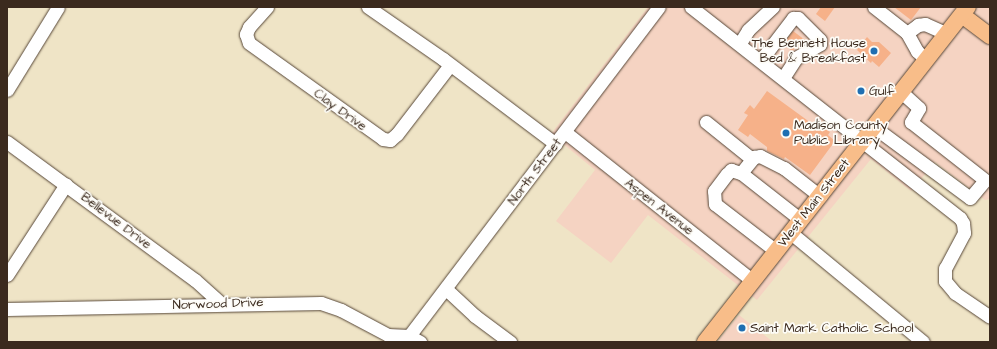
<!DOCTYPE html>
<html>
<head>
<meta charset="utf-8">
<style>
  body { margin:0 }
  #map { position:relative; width:997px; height:349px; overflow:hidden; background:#efe4c6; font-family:"Architects Daughter",sans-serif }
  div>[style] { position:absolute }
  .built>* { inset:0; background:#f5d3c2 }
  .building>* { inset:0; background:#f6b189 }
  .roads { filter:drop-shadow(0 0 1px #564637) drop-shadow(0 0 1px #564637) }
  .minor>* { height:13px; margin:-6.5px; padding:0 6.5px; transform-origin:6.5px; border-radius:6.5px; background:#fff }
  .major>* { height:16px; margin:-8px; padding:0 8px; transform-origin:8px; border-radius:8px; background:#f8bd89 }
  .dots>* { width:11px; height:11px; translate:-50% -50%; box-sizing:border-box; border:2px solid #fdfcf7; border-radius:50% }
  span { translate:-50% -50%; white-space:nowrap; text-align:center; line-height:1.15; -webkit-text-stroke:3.5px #fdfcf7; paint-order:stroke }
  .poi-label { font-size:13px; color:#3b2a1e }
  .right { translate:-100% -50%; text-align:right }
  .left { translate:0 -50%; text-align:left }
  .street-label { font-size:13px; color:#3b2a1e }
  .frame { position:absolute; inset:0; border:8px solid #3b2a1e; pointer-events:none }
</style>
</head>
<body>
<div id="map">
  <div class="built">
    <div style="clip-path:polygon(648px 7px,990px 7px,990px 199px,985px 200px,935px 162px,911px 191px,871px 159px,757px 300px,648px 215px,611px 263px,556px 221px,595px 170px,551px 134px)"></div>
    <div style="clip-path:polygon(739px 315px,773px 342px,717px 342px)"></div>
  </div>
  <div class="building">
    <div style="clip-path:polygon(821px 7px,835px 7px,825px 21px,816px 14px)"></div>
    <div style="clip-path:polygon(894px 7px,921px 7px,911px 20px)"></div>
    <div style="clip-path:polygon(793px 31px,805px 40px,792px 51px,783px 44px)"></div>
    <div style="clip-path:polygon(867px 37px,872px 42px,879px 42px,891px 53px,879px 67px,872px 61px,871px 63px,857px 50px)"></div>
    <div style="clip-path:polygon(767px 91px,822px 131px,824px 128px,830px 132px,828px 135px,835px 141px,810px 175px,785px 157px,784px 159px,767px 151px,767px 147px,750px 134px,748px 137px,738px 130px,748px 115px,744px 113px,750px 105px,754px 109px)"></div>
  </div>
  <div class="roads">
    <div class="minor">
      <div style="left:267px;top:7px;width:27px;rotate:132deg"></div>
      <div style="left:249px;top:27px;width:8px;rotate:113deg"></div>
      <div style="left:246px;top:34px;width:9px;rotate:72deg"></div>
      <div style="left:249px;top:43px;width:165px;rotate:35.6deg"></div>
      <div style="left:383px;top:139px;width:7px;rotate:8deg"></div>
      <div style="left:390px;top:140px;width:9px;rotate:-41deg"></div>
      <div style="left:397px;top:134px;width:87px;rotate:-52.5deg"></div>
      <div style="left:368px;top:7px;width:91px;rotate:34.7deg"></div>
      <div style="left:443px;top:59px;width:141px;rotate:37deg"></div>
      <div style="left:691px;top:7px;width:342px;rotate:38.1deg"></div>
      <div style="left:960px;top:218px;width:6px;rotate:59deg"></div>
      <div style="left:963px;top:223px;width:10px;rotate:84deg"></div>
      <div style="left:964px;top:233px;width:40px;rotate:118deg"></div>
      <div style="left:945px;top:268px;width:13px;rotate:90deg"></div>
      <div style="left:945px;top:281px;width:16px;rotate:50deg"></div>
      <div style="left:955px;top:293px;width:42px;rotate:34.4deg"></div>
      <div style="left:874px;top:7px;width:42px;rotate:38.2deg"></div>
      <div style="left:907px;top:33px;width:21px;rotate:61deg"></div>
      <div style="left:917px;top:51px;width:13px;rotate:45deg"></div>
      <div style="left:907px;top:33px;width:14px;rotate:-36deg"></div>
      <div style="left:918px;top:25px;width:7px;rotate:-8deg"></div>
      <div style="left:925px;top:24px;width:24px;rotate:24deg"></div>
      <div style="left:740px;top:43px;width:15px;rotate:-58deg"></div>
      <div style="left:748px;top:30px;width:34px;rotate:-43deg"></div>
      <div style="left:761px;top:60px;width:53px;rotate:-52.7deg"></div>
      <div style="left:793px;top:18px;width:5px"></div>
      <div style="left:798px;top:18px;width:31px;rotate:45deg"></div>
      <div style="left:820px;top:40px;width:4px;rotate:90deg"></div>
      <div style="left:820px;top:44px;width:28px;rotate:150deg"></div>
      <div style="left:796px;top:58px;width:24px;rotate:123deg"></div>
      <div style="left:7px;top:90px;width:97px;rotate:-58.4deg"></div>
      <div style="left:706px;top:122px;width:59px;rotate:38.8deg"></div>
      <div style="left:874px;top:127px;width:119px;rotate:36.5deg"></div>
      <div style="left:970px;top:198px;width:23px;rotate:-50deg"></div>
      <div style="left:985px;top:180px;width:94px;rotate:-141.9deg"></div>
      <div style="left:911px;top:122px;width:16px;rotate:-60deg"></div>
      <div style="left:919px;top:108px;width:24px;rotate:-138deg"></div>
      <div style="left:565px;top:132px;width:240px;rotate:38.4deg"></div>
      <div style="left:7px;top:142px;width:233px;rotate:36.3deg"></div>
      <div style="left:195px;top:280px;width:36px;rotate:42deg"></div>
      <div style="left:741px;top:173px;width:21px;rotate:-51deg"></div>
      <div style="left:754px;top:157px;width:6px;rotate:-9deg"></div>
      <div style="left:760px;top:156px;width:27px;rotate:27deg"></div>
      <div style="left:784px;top:168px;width:46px;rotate:37.9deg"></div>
      <div style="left:791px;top:233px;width:171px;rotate:39.5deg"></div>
      <div style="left:776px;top:251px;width:77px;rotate:-142.4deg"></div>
      <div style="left:715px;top:204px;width:13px;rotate:-94deg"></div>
      <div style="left:714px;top:191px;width:21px;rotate:-53deg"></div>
      <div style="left:727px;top:174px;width:6px;rotate:-45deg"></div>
      <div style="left:731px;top:170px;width:10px;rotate:17deg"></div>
      <div style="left:741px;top:173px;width:76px;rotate:38.1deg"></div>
      <div style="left:7px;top:275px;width:108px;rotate:-57deg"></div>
      <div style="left:446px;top:289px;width:40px;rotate:43deg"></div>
      <div style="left:475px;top:316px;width:44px;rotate:36.6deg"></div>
      <div style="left:7px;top:309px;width:314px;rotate:-1.1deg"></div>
      <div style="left:321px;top:303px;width:21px;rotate:19deg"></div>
      <div style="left:341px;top:310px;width:53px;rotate:28deg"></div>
      <div style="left:388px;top:335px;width:21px;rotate:3deg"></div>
      <div style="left:409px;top:336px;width:13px;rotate:29deg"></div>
      <div style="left:409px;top:336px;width:413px;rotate:-52.8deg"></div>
    </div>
    <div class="major">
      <div style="left:962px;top:15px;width:35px;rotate:37deg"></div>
      <div style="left:705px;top:342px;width:426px;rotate:-51.9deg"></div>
    </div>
  </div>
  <div class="dots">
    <div style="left:874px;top:51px;background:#1f6fb2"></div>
    <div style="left:861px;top:91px;background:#1f6fb2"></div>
    <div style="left:786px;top:133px;background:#1f6fb2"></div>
    <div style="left:742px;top:328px;background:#1f6fb2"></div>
  </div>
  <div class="poi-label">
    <span class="right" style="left:866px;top:51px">The Bennett House<br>Bed &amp; Breakfast</span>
    <span class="left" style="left:869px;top:91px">Gulf</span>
    <span class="left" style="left:794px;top:133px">Madison County<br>Public Library</span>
    <span class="left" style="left:750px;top:328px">Saint Mark Catholic School</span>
  </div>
  <div class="street-label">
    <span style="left:340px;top:110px;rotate:36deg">Clay Drive</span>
    <span style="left:535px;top:172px;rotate:-53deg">North Street</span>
    <span style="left:814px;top:203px;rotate:-52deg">West Main Street</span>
    <span style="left:659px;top:207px;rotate:38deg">Aspen Avenue</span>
    <span style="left:116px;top:221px;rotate:37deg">Bellevue Drive</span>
    <span style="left:218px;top:304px;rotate:-2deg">Norwood Drive</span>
  </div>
  <div class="frame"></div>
</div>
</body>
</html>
